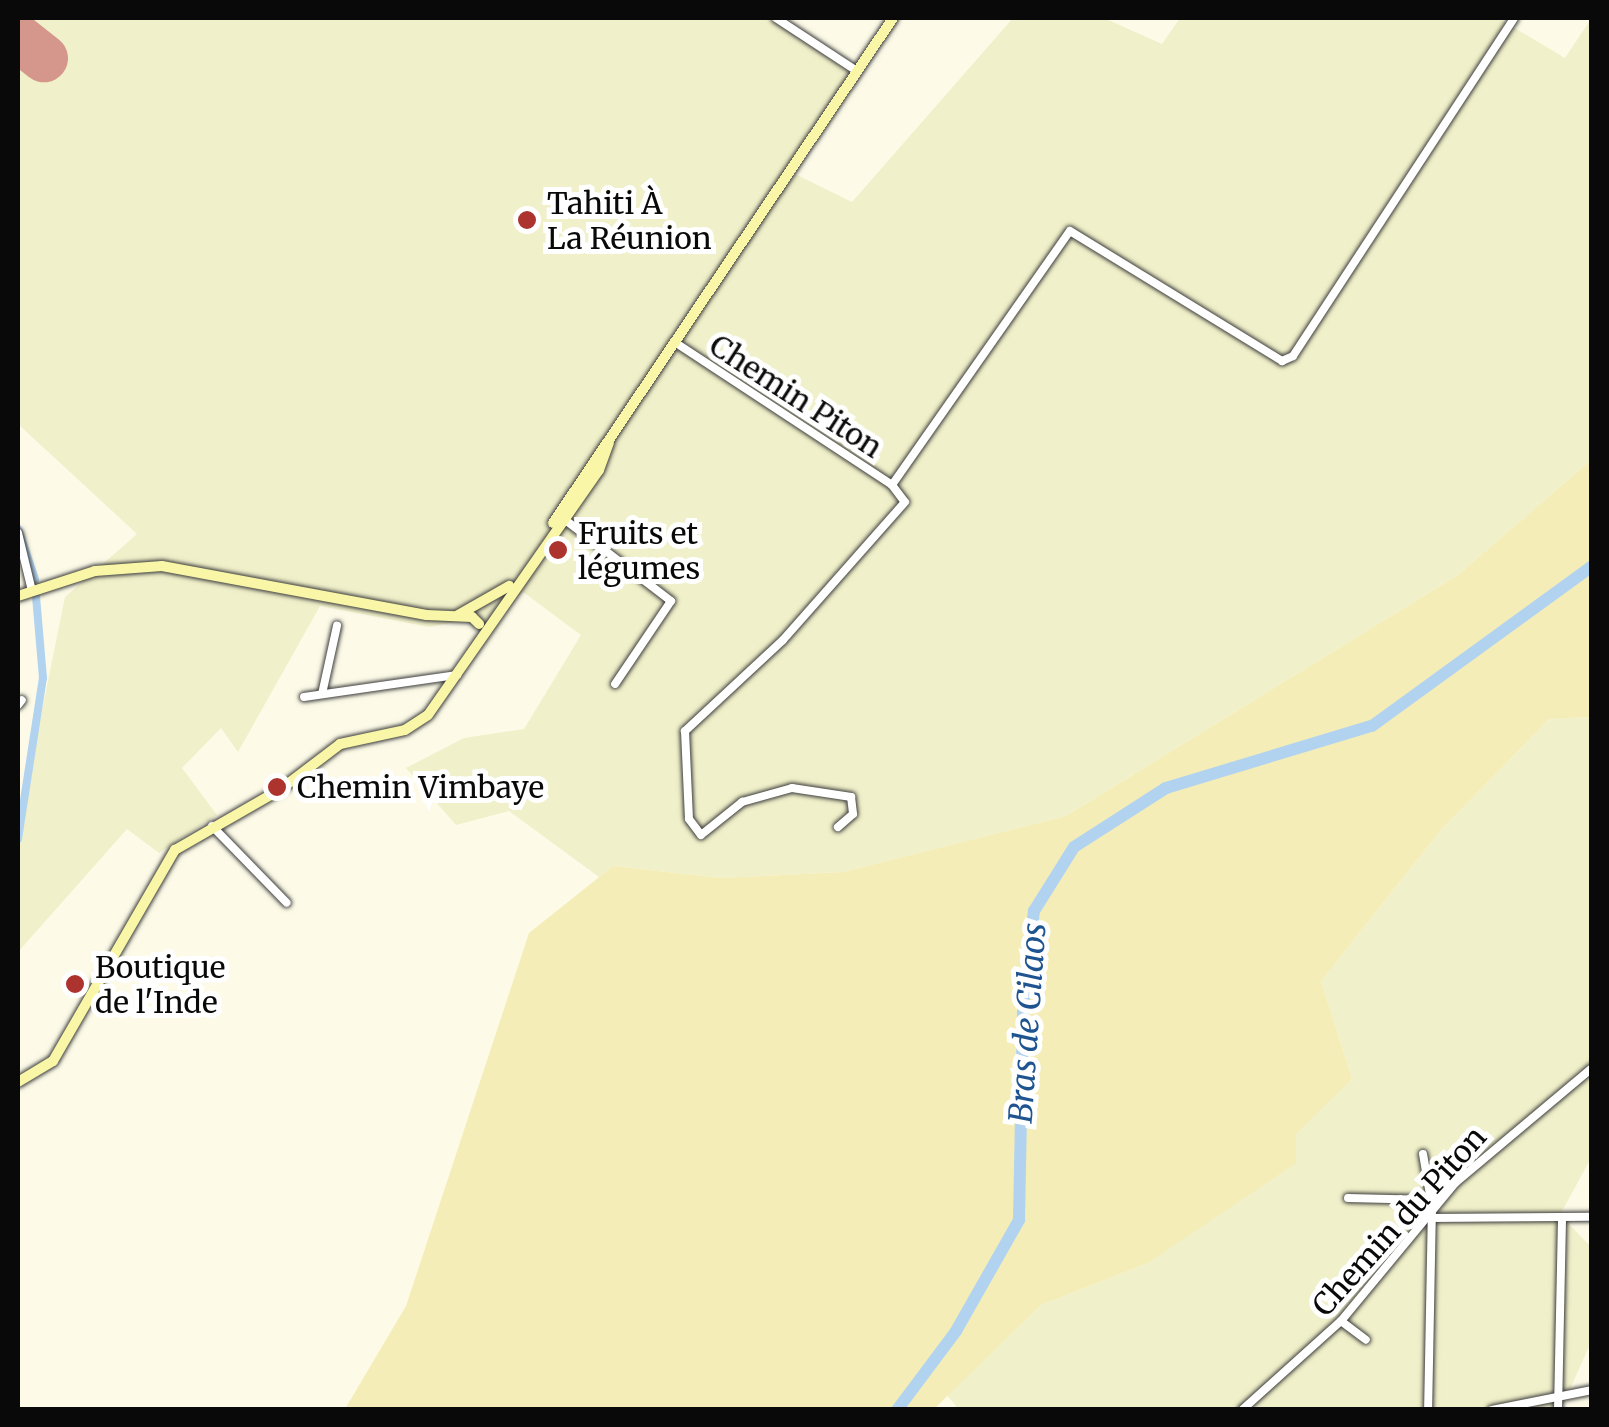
<!DOCTYPE html>
<html>
<head>
<meta charset="utf-8">
<style>
  body { margin:0 }
  #map { position:relative; width:1609px; height:1427px; overflow:hidden; background:#fdfbe8; font-family:Merriweather,serif }
  div>[style] { position:absolute }
  .farmland>* { inset:0; background:#f0f0ca }
  .sand>* { inset:0; background:#f5edb8 }
  .canal>* { height:8px; margin:-4px; padding:0 4px; transform-origin:4px; border-radius:4px; background:#b1d3f0 }
  .river>* { height:12px; margin:-6px; padding:0 6px; transform-origin:6px; border-radius:6px; background:#b1d3f0 }
  .runway>* { height:48px; margin:-24px; padding:0 24px; transform-origin:24px; border-radius:24px; background:#d5978b }
  .roads { filter:drop-shadow(0 0 2px #3c3c3c) drop-shadow(0 0 2px #3c3c3c) }
  .street>* { height:8px; margin:-4px; padding:0 4px; transform-origin:4px; border-radius:4px; background:#fff }
  .secondary>* { height:10px; margin:-5px; padding:0 5px; transform-origin:5px; border-radius:5px; background:#f9f7a7 }
  .dots>* { width:28px; height:28px; translate:-50% -50%; box-sizing:border-box; border:5px solid #fff; border-radius:50% }
  span { translate:-50% -50%; white-space:nowrap; text-align:center; line-height:1.15; -webkit-text-stroke:10px #fff; paint-order:stroke }
  .poi-label { font-size:30px; color:#090909 }
  .left { translate:0 -50%; text-align:left }
  .street-label { font-size:30px; color:#090909 }
  .water-label { font-size:32px; color:#1e5490; font-style:italic }
  .frame { position:absolute; inset:0; border:20px solid #090909; pointer-events:none }
</style>
</head>
<body>
<div id="map">
  <div class="farmland">
    <div style="clip-path:polygon(18px 18px,769px 18px,850px 71px,791px 172px,852px 202px,1013px 18px,1104px 18px,1162px 44px,1180px 18px,1498px 18px,1565px 58px,1591px 19px,1591px 460px,1458px 575px,1066px 816px,843px 872px,721px 878px,613px 866px,599px 877px,509px 811px,456px 825px,406px 768px,464px 738px,524px 729px,581px 635px,523px 592px,480px 631px,466px 620px,429px 627px,320px 606px,238px 752px,221px 728px,182px 768px,217px 815px,159px 853px,127px 829px,18px 952px,18px 829px,65px 597px,137px 534px,18px 424px)"></div>
    <div style="clip-path:polygon(1591px 717px,1591px 1158px,1560px 1215px,1591px 1247px,1592px 1340px,1561px 1409px,959px 1410px,947px 1395px,1041px 1305px,1148px 1263px,1352px 1079px,1321px 981px,1441px 830px,1549px 719px)"></div>
  </div>
  <div class="sand">
    <div style="clip-path:polygon(1591px 460px,1591px 717px,1549px 719px,1441px 830px,1321px 981px,1352px 1079px,1296px 1134px,1296px 1163px,1148px 1263px,1041px 1305px,934px 1409px,345px 1409px,406px 1306px,529px 933px,613px 866px,721px 878px,843px 872px,1066px 816px,1458px 575px)"></div>
  </div>
  <div class="canal">
    <div style="left:18px;top:529px;width:53px;rotate:71.2deg"></div>
    <div style="left:18px;top:839px;width:163px;rotate:-81.2deg"></div>
    <div style="left:43px;top:678px;width:81px;rotate:-94.9deg"></div>
  </div>
  <div class="river">
    <div style="left:897px;top:1410px;width:99px;rotate:-53.2deg"></div>
    <div style="left:956px;top:1331px;width:128px;rotate:-60.4deg"></div>
    <div style="left:1019px;top:1220px;width:210px;rotate:-88.9deg"></div>
    <div style="left:1023px;top:1010px;width:100px;rotate:-83.7deg"></div>
    <div style="left:1034px;top:911px;width:75px;rotate:-58deg"></div>
    <div style="left:1074px;top:847px;width:109px;rotate:-32.7deg"></div>
    <div style="left:1166px;top:788px;width:215px;rotate:-16.8deg"></div>
    <div style="left:1372px;top:726px;width:272px;rotate:-36deg"></div>
  </div>
  <div class="runway">
    <div style="left:18px;top:38px;width:33px;rotate:38deg"></div>
  </div>
  <div class="roads">
    <div class="street">
      <div style="left:776px;top:18px;width:97px;rotate:33.2deg"></div>
      <div style="left:676px;top:343px;width:258px;rotate:33.3deg"></div>
      <div style="left:892px;top:485px;width:21px;rotate:53deg"></div>
      <div style="left:905px;top:502px;width:184px;rotate:131.5deg"></div>
      <div style="left:783px;top:640px;width:134px;rotate:137.1deg"></div>
      <div style="left:685px;top:731px;width:88px;rotate:87.4deg"></div>
      <div style="left:689px;top:819px;width:20px;rotate:53deg"></div>
      <div style="left:701px;top:835px;width:53px;rotate:-38.8deg"></div>
      <div style="left:742px;top:802px;width:52px;rotate:-15.6deg"></div>
      <div style="left:792px;top:788px;width:60px;rotate:8.7deg"></div>
      <div style="left:851px;top:797px;width:17px;rotate:83deg"></div>
      <div style="left:853px;top:814px;width:20px;rotate:139deg"></div>
      <div style="left:892px;top:485px;width:310px;rotate:-55deg"></div>
      <div style="left:1070px;top:231px;width:249px;rotate:31.5deg"></div>
      <div style="left:1282px;top:361px;width:12px;rotate:-24deg"></div>
      <div style="left:1293px;top:356px;width:404px;rotate:-56.8deg"></div>
      <div style="left:564px;top:519px;width:135px;rotate:37.5deg"></div>
      <div style="left:671px;top:601px;width:100px;rotate:124deg"></div>
      <div style="left:18px;top:533px;width:60px;rotate:76.4deg"></div>
      <div style="left:322px;top:694px;width:70px;rotate:-77.6deg"></div>
      <div style="left:304px;top:697px;width:155px;rotate:-8.2deg"></div>
      <div style="left:18px;top:705px;width:6px;rotate:-51deg"></div>
      <div style="left:212px;top:826px;width:107px;rotate:45.8deg"></div>
      <div style="left:1423px;top:1154px;width:53px;rotate:80.2deg"></div>
      <div style="left:1432px;top:1206px;width:204px;rotate:91.1deg"></div>
      <div style="left:1348px;top:1198px;width:84px;rotate:1.4deg"></div>
      <div style="left:1430px;top:1218px;width:162px;rotate:-0.4deg"></div>
      <div style="left:1341px;top:1321px;width:31px;rotate:37deg"></div>
      <div style="left:1242px;top:1410px;width:133px;rotate:-42deg"></div>
      <div style="left:1341px;top:1321px;width:179px;rotate:-50.4deg"></div>
      <div style="left:1455px;top:1183px;width:179px;rotate:-40deg"></div>
      <div style="left:1492px;top:1410px;width:102px;rotate:-11.3deg"></div>
      <div style="left:1558px;top:1410px;width:193px;rotate:-88.8deg"></div>
    </div>
    <div class="secondary">
      <div style="left:553px;top:523px;width:609px;rotate:-56.05deg"></div>
      <div style="left:18px;top:596px;width:81px;rotate:-18deg"></div>
      <div style="left:95px;top:571px;width:67px;rotate:-4.3deg"></div>
      <div style="left:162px;top:566px;width:269px;rotate:10.5deg"></div>
      <div style="left:427px;top:615px;width:45px;rotate:2.5deg"></div>
      <div style="left:472px;top:617px;width:10px;rotate:45deg"></div>
      <div style="left:458px;top:615px;width:59px;rotate:-29.6deg"></div>
      <div style="left:18px;top:1082px;width:41px;rotate:-31deg"></div>
      <div style="left:53px;top:1061px;width:244px;rotate:-60deg"></div>
      <div style="left:175px;top:850px;width:122px;rotate:-29.9deg"></div>
      <div style="left:281px;top:789px;width:74px;rotate:-37.3deg"></div>
      <div style="left:340px;top:744px;width:66px;rotate:-12.2deg"></div>
      <div style="left:405px;top:730px;width:27px;rotate:-33deg"></div>
      <div style="left:428px;top:715px;width:299px;rotate:-55.1deg"></div>
      <div style="left:599px;top:470px;width:29px;rotate:-70deg"></div>
    </div>
  </div>
  <div class="dots">
    <div style="left:527px;top:220px;background:#ad332e"></div>
    <div style="left:558px;top:550px;background:#ad332e"></div>
    <div style="left:277px;top:787px;background:#ad332e"></div>
    <div style="left:75px;top:984px;background:#ad332e"></div>
  </div>
  <div class="poi-label">
    <span class="left" style="left:547px;top:220px">Tahiti À<br>La Réunion</span>
    <span class="left" style="left:578px;top:550px">Fruits et<br>légumes</span>
    <span class="left" style="left:297px;top:787px">Chemin Vimbaye</span>
    <span class="left" style="left:95px;top:984px">Boutique<br>de l'Inde</span>
  </div>
  <div class="street-label">
    <span style="left:796px;top:396px;rotate:33deg">Chemin Piton</span>
    <span style="left:1399px;top:1221px;rotate:-48deg">Chemin du Piton</span>
  </div>
  <div class="water-label">
    <span style="left:1028px;top:1023px;rotate:-86deg">Bras de Cilaos</span>
  </div>
  <div class="frame"></div>
</div>
</body>
</html>
